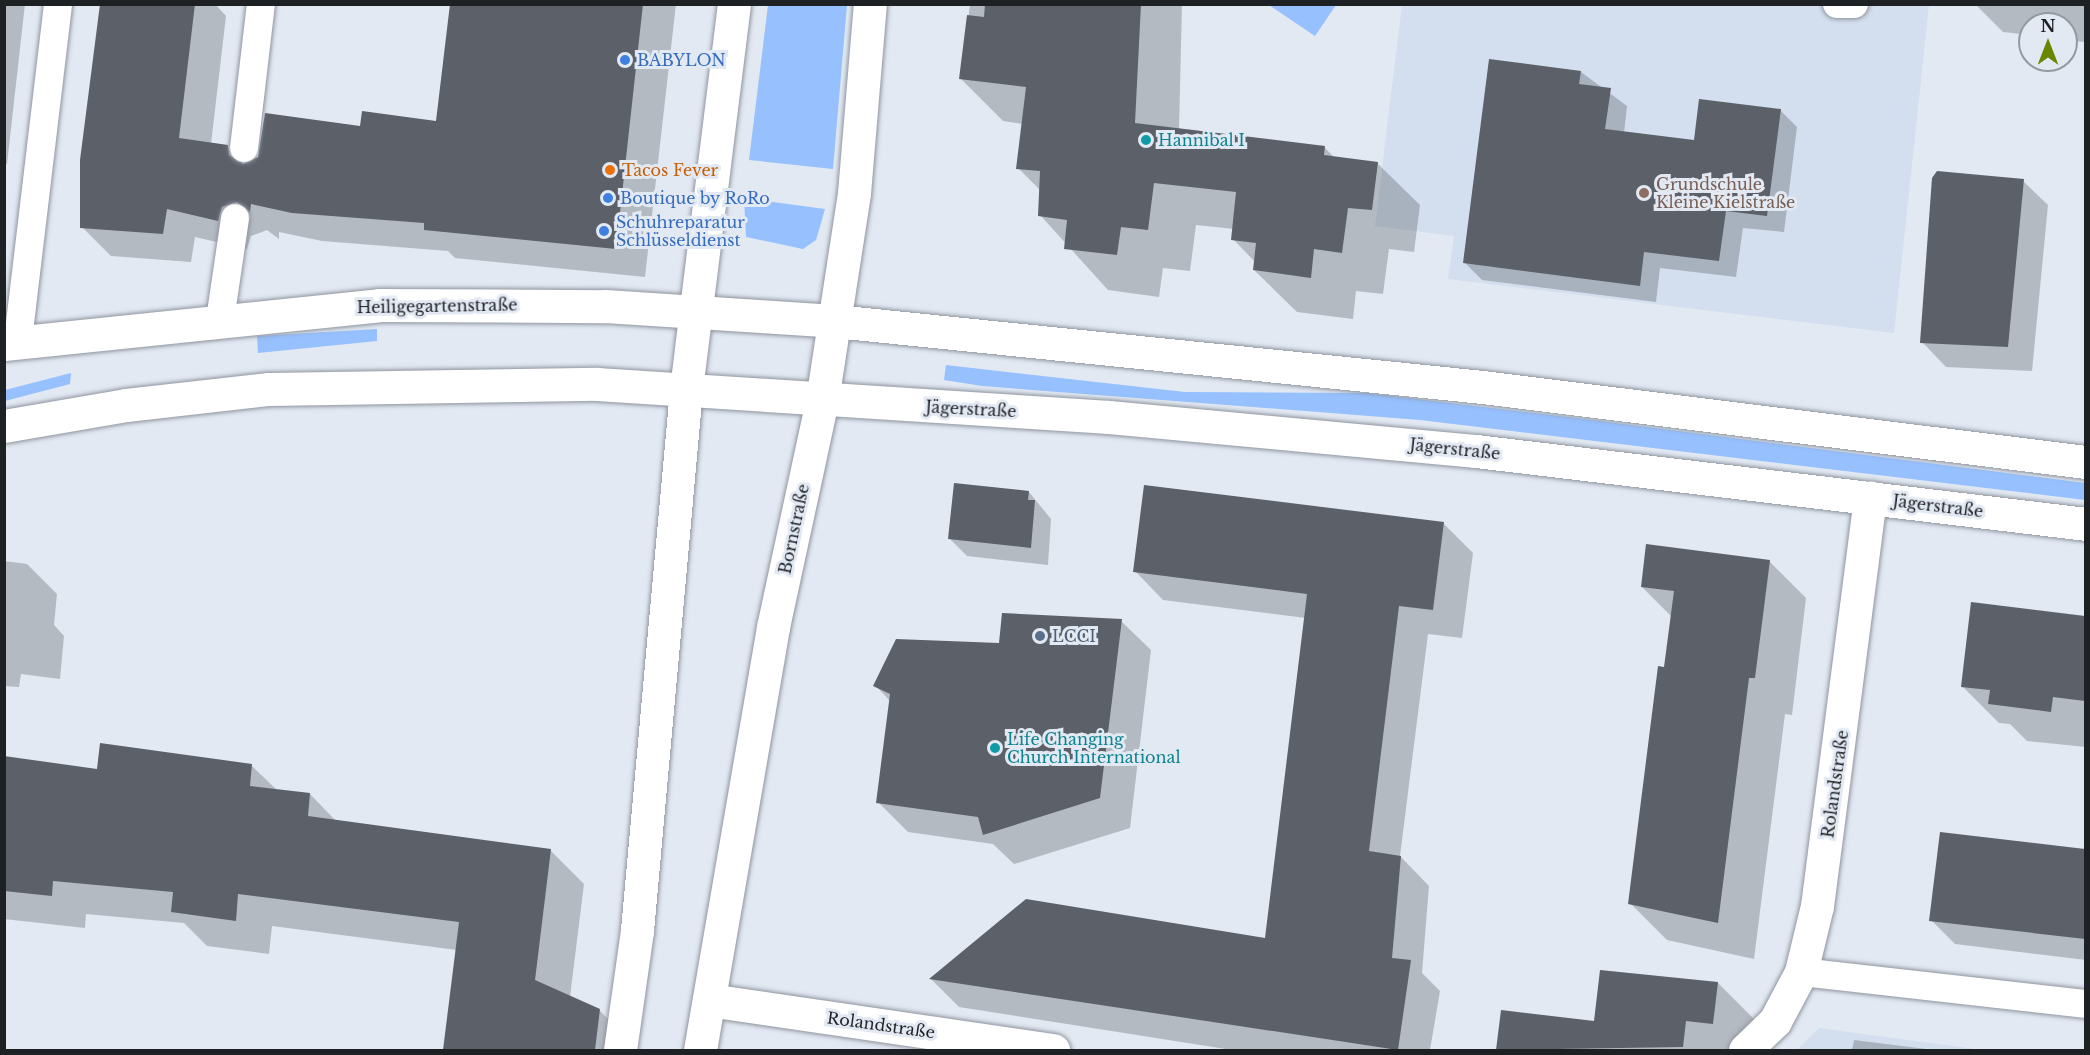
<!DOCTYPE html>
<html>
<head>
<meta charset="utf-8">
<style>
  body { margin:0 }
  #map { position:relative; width:2090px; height:1055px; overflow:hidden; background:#e2e9f3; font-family:"Libre Baskerville",serif }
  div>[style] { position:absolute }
  .built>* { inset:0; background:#d3deee }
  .green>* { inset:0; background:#96c0fe }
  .shadow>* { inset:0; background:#0003 }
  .building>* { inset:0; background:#5b6069 }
  .roads { filter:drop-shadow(0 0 2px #8f959e) drop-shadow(0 0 2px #8f959e) }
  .lane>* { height:28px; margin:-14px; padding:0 14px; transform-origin:14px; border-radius:14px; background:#fff }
  .street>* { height:33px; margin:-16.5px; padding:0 16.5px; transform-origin:16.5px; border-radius:16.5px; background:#fff }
  .secondary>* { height:33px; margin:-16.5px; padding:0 16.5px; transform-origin:16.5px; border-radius:16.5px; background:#fff }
  .primary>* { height:33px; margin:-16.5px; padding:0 16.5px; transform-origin:16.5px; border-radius:16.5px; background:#fff }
  .dots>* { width:16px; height:16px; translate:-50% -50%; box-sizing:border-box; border:3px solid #e2e9f3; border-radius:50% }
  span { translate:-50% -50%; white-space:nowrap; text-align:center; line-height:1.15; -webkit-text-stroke:6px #e2e9f3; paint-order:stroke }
  .shop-label { font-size:16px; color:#366cbe }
  .left { translate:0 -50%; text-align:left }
  .culture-label { font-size:16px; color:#0d838f }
  .food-label { font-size:16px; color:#c56008 }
  .education-label { font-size:16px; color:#785e54 }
  .street-label { font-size:16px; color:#1e2124 }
  .service-label { font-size:16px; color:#4e5e75 }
  .frame { position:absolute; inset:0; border:6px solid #1e2124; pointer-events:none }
  .north { position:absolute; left:2018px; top:12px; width:60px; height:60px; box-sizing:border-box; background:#e2e9f3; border:2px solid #9499a0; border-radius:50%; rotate:0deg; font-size:16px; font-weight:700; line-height:24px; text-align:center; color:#1e2124 }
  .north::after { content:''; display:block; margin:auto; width:21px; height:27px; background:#678700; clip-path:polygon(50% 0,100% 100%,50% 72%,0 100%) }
</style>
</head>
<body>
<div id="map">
  <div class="built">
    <div style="clip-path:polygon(1402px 5px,1929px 5px,1894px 333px,1448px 279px,1454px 236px,1375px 226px)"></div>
    <div style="clip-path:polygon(1819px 1028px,1982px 1050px,1797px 1050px)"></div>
  </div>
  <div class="green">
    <div style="clip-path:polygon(768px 5px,847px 5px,833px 169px,749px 160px)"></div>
    <div style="clip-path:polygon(1269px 5px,1336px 5px,1315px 36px)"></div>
    <div style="clip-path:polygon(744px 198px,825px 209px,816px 240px,803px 249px,746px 237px)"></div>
    <div style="clip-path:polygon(377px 329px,377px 341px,258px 353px,257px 336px)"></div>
    <div style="clip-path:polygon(946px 365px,1185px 392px,1366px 393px,1577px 418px,2085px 483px,2085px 500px,1420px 420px,982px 386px,944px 380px)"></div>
    <div style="clip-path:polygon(71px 373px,70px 384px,5px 401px,5px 390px)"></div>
  </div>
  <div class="shadow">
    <div style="clip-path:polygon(4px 4px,25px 4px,7px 164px,4px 164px)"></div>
    <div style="clip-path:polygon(101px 4px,215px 4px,226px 16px,211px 144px,227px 147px,245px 165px,362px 127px,438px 123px,451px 4px,676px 4px,645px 277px,455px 258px,448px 251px,322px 241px,279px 232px,279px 239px,267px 230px,251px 236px,247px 249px,195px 237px,191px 262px,111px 256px,82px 227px)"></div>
    <div style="clip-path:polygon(970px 4px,1182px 4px,1179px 130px,1325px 148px,1335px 158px,1377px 163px,1420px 205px,1414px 252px,1389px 249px,1383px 294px,1356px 291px,1353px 319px,1297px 312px,1254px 270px,1255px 262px,1233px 239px,1234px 229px,1196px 225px,1190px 271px,1163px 268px,1159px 297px,1108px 290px,1040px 215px,1041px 191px,1018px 168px,1023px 124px,1003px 121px,961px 79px)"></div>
    <div style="clip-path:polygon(1975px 4px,2086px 4px,2084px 42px,2066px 40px,2066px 24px,2030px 24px,2030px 35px,2003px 32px)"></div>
    <div style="clip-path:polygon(1581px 72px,1627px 106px,1624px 133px,1695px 142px,1780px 110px,1797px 127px,1784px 232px,1743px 228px,1736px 277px,1660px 268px,1656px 302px,1482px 280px,1465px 263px)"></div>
    <div style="clip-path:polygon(2023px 181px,2048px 205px,2032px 371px,1946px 367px,1922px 342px)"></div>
    <div style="clip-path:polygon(1029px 492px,1051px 519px,1048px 565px,967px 556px,950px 539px)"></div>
    <div style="clip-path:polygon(1444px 524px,1473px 553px,1462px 638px,1428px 634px,1400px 856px,1429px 886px,1422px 973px,1440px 991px,1430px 1050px,1232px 1050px,959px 1007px,931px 979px,1266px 940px,1306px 618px,1163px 600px,1135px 571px)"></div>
    <div style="clip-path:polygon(4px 561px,27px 564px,57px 594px,54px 625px,64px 636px,60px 679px,21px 674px,19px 687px,4px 686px)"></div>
    <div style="clip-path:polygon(1769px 561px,1806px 598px,1792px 715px,1785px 714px,1754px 959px,1667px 940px,1630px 903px,1672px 617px,1642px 587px)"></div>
    <div style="clip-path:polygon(1972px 604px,2086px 618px,2086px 747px,2027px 741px,2010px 724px,1999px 723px,1962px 686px)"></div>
    <div style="clip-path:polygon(1121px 621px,1151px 650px,1130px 828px,1014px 864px,993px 844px,908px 832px,878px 802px,890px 701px,875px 685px,1000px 645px)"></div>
    <div style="clip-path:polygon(4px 758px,99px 771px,251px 765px,277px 790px,310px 794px,336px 821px,550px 850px,584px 884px,570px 997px,599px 1010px,633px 1044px,632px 1050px,444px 1050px,457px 950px,272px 926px,269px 954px,207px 946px,184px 923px,86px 914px,85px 928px,4px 919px)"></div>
    <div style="clip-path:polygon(1941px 834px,2086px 851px,2086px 960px,1955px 944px,1931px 920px)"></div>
    <div style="clip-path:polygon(1718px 983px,1755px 1020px,1751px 1050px,1497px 1050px,1502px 1012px,1595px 1023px)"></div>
    <div style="clip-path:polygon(1854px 1040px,1934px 1050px,1852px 1050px)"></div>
  </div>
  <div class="building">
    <div style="clip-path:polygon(100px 4px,195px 4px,179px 138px,228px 145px,229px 155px,243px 164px,258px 157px,265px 113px,360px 126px,362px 111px,436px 121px,450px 4px,643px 4px,616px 249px,424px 230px,424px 223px,292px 213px,251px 204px,250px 212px,237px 202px,222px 207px,218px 221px,167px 209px,163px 234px,80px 228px,80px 160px)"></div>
    <div style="clip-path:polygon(985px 4px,1141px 4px,1135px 123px,1325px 146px,1324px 155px,1378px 162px,1372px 210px,1348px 208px,1342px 253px,1314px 249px,1311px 278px,1253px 270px,1256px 243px,1231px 240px,1236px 192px,1154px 183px,1148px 230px,1121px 227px,1117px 255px,1064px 249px,1067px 220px,1038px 216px,1040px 171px,1016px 169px,1026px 87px,959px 79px,967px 15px,984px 17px)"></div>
    <div style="clip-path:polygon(1489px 59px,1581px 71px,1579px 84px,1611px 88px,1605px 129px,1694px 140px,1699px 99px,1781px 109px,1767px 216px,1726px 211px,1719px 261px,1644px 252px,1640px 286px,1463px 263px)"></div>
    <div style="clip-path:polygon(1937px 171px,2024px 179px,2008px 347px,1920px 343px,1932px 178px)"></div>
    <div style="clip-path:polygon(954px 483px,1029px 491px,1028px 500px,1035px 500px,1031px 548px,948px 539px)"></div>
    <div style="clip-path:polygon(1144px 485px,1444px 522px,1433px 610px,1399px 606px,1369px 851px,1401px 856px,1392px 958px,1411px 960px,1398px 1050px,929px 979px,1026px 899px,1265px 938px,1307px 594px,1133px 572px)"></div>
    <div style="clip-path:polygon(1646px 544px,1770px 560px,1755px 678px,1749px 678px,1718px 923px,1628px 904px,1658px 666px,1664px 667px,1674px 591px,1641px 587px)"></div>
    <div style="clip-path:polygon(1971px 602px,2085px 616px,2085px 701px,2053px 697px,2051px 712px,1988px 704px,1990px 690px,1961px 687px)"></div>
    <div style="clip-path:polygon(1002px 613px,1122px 619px,1100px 798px,983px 835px,978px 817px,876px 803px,890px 694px,873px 686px,896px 639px,999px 643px)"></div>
    <div style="clip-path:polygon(100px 743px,252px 764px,250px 786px,310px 793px,308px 816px,551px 849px,535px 980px,600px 1009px,595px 1050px,443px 1050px,459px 922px,238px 894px,236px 921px,171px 912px,173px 892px,53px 881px,52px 896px,4px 891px,4px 756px,97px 769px)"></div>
    <div style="clip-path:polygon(1940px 832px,2085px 849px,2085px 939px,1929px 921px)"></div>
    <div style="clip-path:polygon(1600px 970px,1718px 982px,1713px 1024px,1686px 1021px,1683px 1047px,1496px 1050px,1501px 1010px,1594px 1021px)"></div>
  </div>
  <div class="roads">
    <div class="lane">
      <div style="left:1837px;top:4px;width:17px"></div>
      <div style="left:244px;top:148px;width:145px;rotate:-83.3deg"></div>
      <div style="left:220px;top:320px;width:103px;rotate:-81.6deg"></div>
      <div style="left:18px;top:340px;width:338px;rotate:-83.2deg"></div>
      <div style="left:1801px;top:972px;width:287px;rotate:6.4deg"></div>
    </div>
    <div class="street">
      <div style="left:709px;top:1000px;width:348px;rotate:8.3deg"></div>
      <div style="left:1745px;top:1050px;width:42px;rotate:-44deg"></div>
      <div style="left:1775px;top:1021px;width:55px;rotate:-62deg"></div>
      <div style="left:1801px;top:972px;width:68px;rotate:-76.4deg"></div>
      <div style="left:1817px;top:906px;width:412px;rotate:-82.6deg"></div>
    </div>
    <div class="secondary">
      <div style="left:4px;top:344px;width:377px;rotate:-5.9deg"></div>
      <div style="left:379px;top:305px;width:226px;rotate:0.3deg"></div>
      <div style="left:605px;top:306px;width:230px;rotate:3.7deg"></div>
      <div style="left:835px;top:321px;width:650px;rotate:5.82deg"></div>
      <div style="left:1482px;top:387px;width:609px;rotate:7.08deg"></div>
      <div style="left:4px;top:426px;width:124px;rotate:-9.8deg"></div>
      <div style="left:126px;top:405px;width:144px;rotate:-6.4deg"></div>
      <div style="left:269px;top:389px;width:328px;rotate:-0.9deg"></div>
      <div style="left:597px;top:384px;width:513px;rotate:3.69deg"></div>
      <div style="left:1109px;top:417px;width:369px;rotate:5.3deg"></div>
      <div style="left:1476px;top:451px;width:614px;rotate:6.82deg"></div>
    </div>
    <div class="primary">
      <div style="left:620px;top:1050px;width:121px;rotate:-81.9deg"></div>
      <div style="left:637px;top:930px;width:543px;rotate:-84.82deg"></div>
      <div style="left:686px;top:389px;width:388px;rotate:-82.9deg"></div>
      <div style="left:700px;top:1050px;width:429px;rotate:-80.2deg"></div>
      <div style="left:773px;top:627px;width:232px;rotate:-77.8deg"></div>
      <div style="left:822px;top:400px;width:209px;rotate:-81.2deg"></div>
      <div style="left:854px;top:193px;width:190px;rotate:-85.2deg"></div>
    </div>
  </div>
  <div class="dots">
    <div style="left:625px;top:60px;background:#3f7fe0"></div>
    <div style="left:1146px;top:140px;background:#0f9aa8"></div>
    <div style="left:610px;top:170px;background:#e8710a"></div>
    <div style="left:1644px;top:193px;background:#8d6e63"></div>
    <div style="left:608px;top:198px;background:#3f7fe0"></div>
    <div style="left:604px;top:231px;background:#3f7fe0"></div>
    <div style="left:1040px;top:636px;background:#5c6f8a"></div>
    <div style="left:995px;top:748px;background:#0f9aa8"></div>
  </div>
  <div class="shop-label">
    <span class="left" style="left:637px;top:60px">BABYLON</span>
    <span class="left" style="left:620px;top:198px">Boutique by RoRo</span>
    <span class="left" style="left:616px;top:231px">Schuhreparatur<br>Schlüsseldienst</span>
  </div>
  <div class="culture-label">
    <span class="left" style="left:1158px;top:140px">Hannibal I</span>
    <span class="left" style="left:1007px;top:748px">Life Changing<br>Church International</span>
  </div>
  <div class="food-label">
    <span class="left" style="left:622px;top:170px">Tacos Fever</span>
  </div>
  <div class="education-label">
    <span class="left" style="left:1656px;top:193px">Grundschule<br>Kleine Kielstraße</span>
  </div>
  <div class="street-label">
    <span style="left:437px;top:306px;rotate:-1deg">Heiligegartenstraße</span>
    <span style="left:971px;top:409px;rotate:3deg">Jägerstraße</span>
    <span style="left:1455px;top:449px;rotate:6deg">Jägerstraße</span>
    <span style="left:1938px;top:506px;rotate:7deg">Jägerstraße</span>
    <span style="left:794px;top:529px;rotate:-78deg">Bornstraße</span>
    <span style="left:1835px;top:784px;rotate:-82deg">Rolandstraße</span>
    <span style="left:881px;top:1025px;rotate:8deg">Rolandstraße</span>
  </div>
  <div class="service-label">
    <span class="left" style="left:1052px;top:636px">LCCI</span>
  </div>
  <div class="frame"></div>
  <div class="north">N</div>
</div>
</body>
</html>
